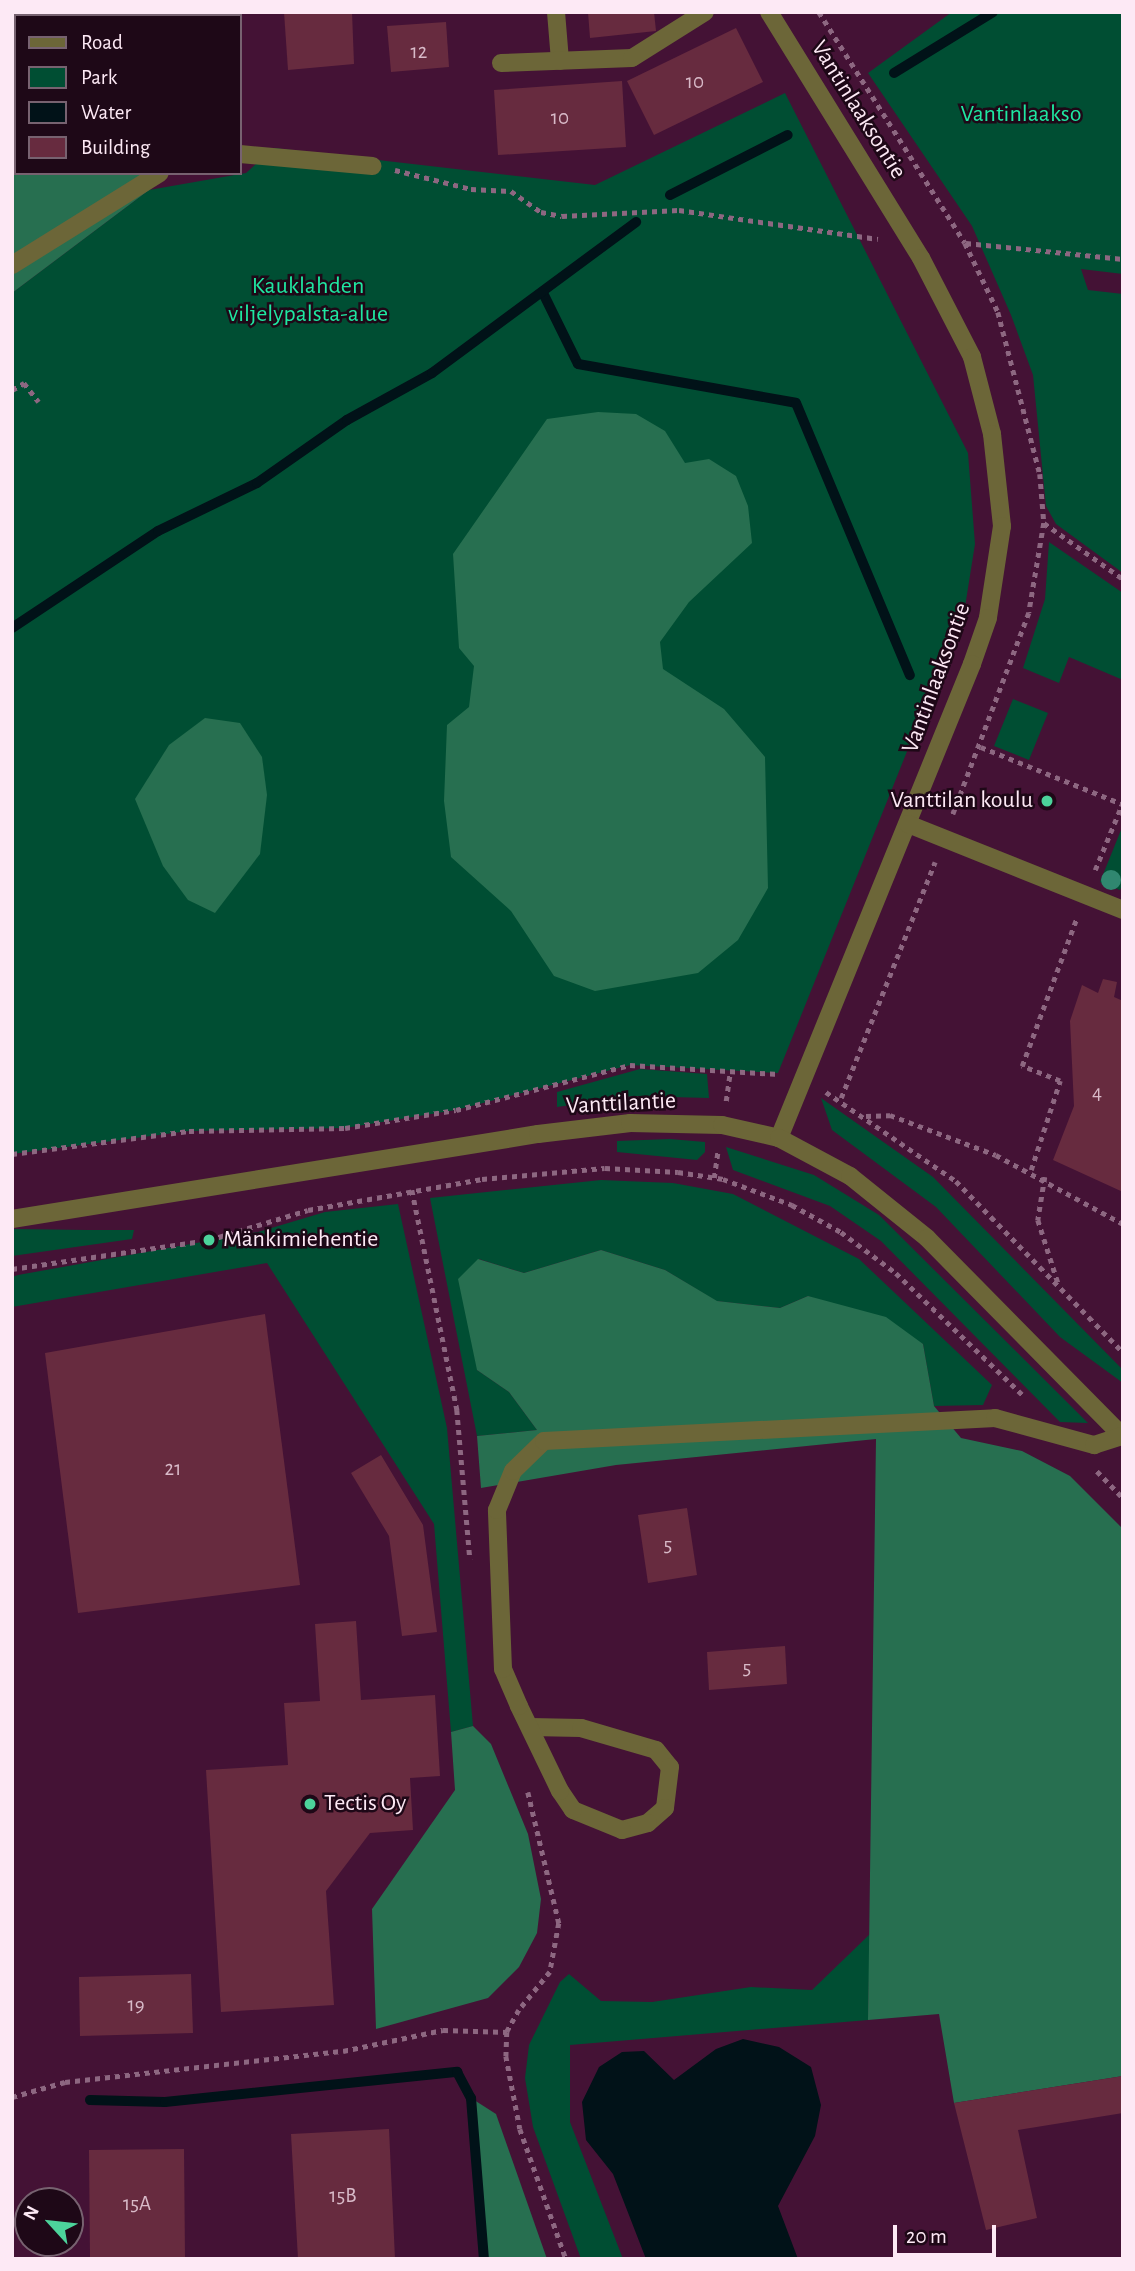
<!DOCTYPE html>
<html>
<head>
<meta charset="utf-8">
<style>
  body { margin:0 }
  #map { position:relative; width:1135px; height:2271px; overflow:hidden; background:#441235; font-family:"Alegreya Sans",sans-serif }
  div>[style] { position:absolute }
  .green>* { inset:0; background:#004e33 }
  .forest>* { inset:0; background:#276f50 }
  .water>* { inset:0; background:#011218 }
  .stream>* { height:10px; margin:-5px; padding:0 5px; transform-origin:5px; border-radius:5px; background:#011218 }
  .building>* { inset:0; background:#672b3f }
  .path>* { height:4.5px; margin-top:-2.25px; transform-origin:0; background:repeating-linear-gradient(90deg,#8d6781 0 5px,transparent 0 10px) }
  .minor>* { height:18px; margin:-9px; padding:0 9px; transform-origin:9px; border-radius:9px; background:#6c6638 }
  .trees>* { width:20px; height:20px; margin:-10px; border-radius:50%; background:#308770 }
  .dots>* { width:19px; height:19px; translate:-50% -50%; box-sizing:border-box; border:4px solid #1e0817; border-radius:50% }
  span { translate:-50% -50%; white-space:nowrap; text-align:center; line-height:1.15; -webkit-text-stroke:5px #1e0817; paint-order:stroke }
  .number-label { font-size:21px; color:#d8bac8 }
  .number-label span { -webkit-text-stroke-width:0 }
  .street-label { font-size:24px; color:#fde9f5 }
  .park-label { font-size:24px; color:#1fe7a1 }
  .poi-label { font-size:24px; color:#fde9f5 }
  .right { translate:-100% -50%; text-align:right }
  .left { translate:0 -50%; text-align:left }
  .frame { position:absolute; inset:0; border:14px solid #fde9f5; pointer-events:none }
  .legend { position:absolute; left:14px; top:14px; width:228px; height:161px; box-sizing:border-box; background:#1e0817; border:2px solid #776270; margin:0; padding:9px 12px; list-style:none; font-size:21px; color:#fde9f5 }
  .legend li { display:flex; align-items:center; gap:14px; height:35px }
  .legend b { width:35px; border:2px solid #776270 }
  .north { position:absolute; left:14px; top:2187px; width:70px; height:70px; box-sizing:border-box; background:#1e0817; border:2px solid #776270; border-radius:50%; rotate:297deg; font-size:19px; font-weight:700; line-height:28px; text-align:center; color:#fde9f5 }
  .north::after { content:''; display:block; margin:auto; width:24px; height:32px; background:#4cd39b; clip-path:polygon(50% 0,100% 100%,50% 72%,0 100%) }
  .scale { position:absolute; left:893px; top:2225px; width:103px; height:32px; box-sizing:border-box; border:4px solid #fde9f5; border-top:0; padding-left:9px; font-size:21px; line-height:24px; white-space:nowrap; color:#fde9f5; -webkit-text-stroke:5px #1e0817; paint-order:stroke }
</style>
</head>
<body>
<div id="map">
  <div class="green">
    <div style="clip-path:polygon(952px 12px,1123px 12px,1123px 274px,1081px 269px,1088px 290px,1123px 294px,1123px 573px,1056px 524px,1046px 506px,1033px 375px,1011px 315px,972px 226px,868px 73px)"></div>
    <div style="clip-path:polygon(785px 93px,968px 453px,975px 544px,965px 607px,778px 1073px,630px 1065px,456px 1110px,345px 1128px,189px 1131px,12px 1154px,12px 293px,149px 190px,246px 173px,274px 148px,595px 185px)"></div>
    <div style="clip-path:polygon(1049px 542px,1123px 593px,1123px 680px,1069px 657px,1059px 683px,1023px 668px,1045px 599px)"></div>
    <div style="clip-path:polygon(1013px 699px,1048px 713px,1029px 760px,994px 746px)"></div>
    <div style="clip-path:polygon(1123px 825px,1123px 883px,1120px 890px,1100px 882px)"></div>
    <div style="clip-path:polygon(640px 1069px,707px 1074px,709px 1098px,633px 1096px,557px 1107px,557px 1092px)"></div>
    <div style="clip-path:polygon(821px 1098px,933px 1177px,1123px 1370px,1123px 1383px,1060px 1337px,936px 1207px,832px 1130px)"></div>
    <div style="clip-path:polygon(670px 1139px,705px 1142px,705px 1152px,697px 1160px,617px 1152px,617px 1141px)"></div>
    <div style="clip-path:polygon(726px 1147px,814px 1175px,879px 1215px,1088px 1423px,1060px 1422px,881px 1241px,830px 1206px,733px 1170px)"></div>
    <div style="clip-path:polygon(601px 1180px,673px 1183px,733px 1194px,859px 1259px,992px 1385px,983px 1405px,934px 1406px,923px 1344px,808px 1296px,780px 1308px,716px 1301px,665px 1270px,601px 1250px,524px 1273px,479px 1259px,477px 1370px,509px 1392px,537px 1430px,477px 1436px,430px 1198px)"></div>
    <div style="clip-path:polygon(398px 1204px,447px 1428px,473px 1726px,451px 1732px,434px 1524px,267px 1263px,12px 1307px,12px 1277px,18px 1275px,258px 1232px,325px 1212px)"></div>
    <div style="clip-path:polygon(12px 1229px,89px 1230px,134px 1230px,132px 1239px,12px 1256px)"></div>
    <div style="clip-path:polygon(870px 1934px,868px 2020px,570px 2045px,570px 2122px,623px 2259px,581px 2259px,533px 2127px,525px 2078px,529px 2045px,560px 1982px,569px 1974px,601px 2001px,652px 2002px,751px 1987px,812px 1990px)"></div>
  </div>
  <div class="forest">
    <div style="clip-path:polygon(12px 12px,211px 16px,16px 16px,16px 173px,156px 173px,149px 190px,12px 293px)"></div>
    <div style="clip-path:polygon(598px 412px,636px 414px,665px 431px,685px 463px,709px 459px,736px 476px,748px 506px,752px 543px,689px 602px,660px 642px,663px 669px,724px 709px,765px 757px,768px 888px,738px 940px,698px 973px,595px 991px,554px 976px,511px 911px,451px 857px,444px 801px,447px 725px,469px 707px,474px 666px,459px 648px,453px 554px,547px 419px)"></div>
    <div style="clip-path:polygon(205px 718px,240px 723px,262px 757px,267px 795px,260px 854px,215px 913px,188px 900px,163px 866px,135px 799px,169px 745px)"></div>
    <div style="clip-path:polygon(601px 1250px,665px 1270px,717px 1301px,780px 1308px,808px 1296px,886px 1317px,923px 1344px,934px 1406px,961px 1438px,1022px 1451px,1070px 1476px,1123px 1529px,1123px 2076px,954px 2103px,939px 2014px,868px 2020px,876px 1439px,616px 1465px,481px 1488px,477px 1436px,537px 1430px,509px 1392px,477px 1370px,458px 1279px,478px 1259px,524px 1273px)"></div>
    <div style="clip-path:polygon(473px 1726px,491px 1744px,528px 1834px,541px 1899px,537px 1933px,519px 1967px,488px 1998px,376px 2029px,372px 1909px,455px 1790px,451px 1732px)"></div>
    <div style="clip-path:polygon(471px 2098px,496px 2114px,547px 2259px,484px 2259px)"></div>
  </div>
  <div class="water">
    <div style="clip-path:polygon(743px 2039px,779px 2047px,811px 2067px,821px 2105px,815px 2136px,778px 2206px,798px 2259px,646px 2259px,613px 2174px,586px 2140px,582px 2102px,599px 2067px,622px 2052px,644px 2051px,674px 2080px,716px 2049px)"></div>
  </div>
  <div class="stream">
    <div style="left:894px;top:73px;width:116px;rotate:-31.6deg"></div>
    <div style="left:670px;top:195px;width:132px;rotate:-27deg"></div>
    <div style="left:543px;top:293px;width:79px;rotate:63.8deg"></div>
    <div style="left:578px;top:364px;width:221px;rotate:10.1deg"></div>
    <div style="left:796px;top:403px;width:295px;rotate:67.3deg"></div>
    <div style="left:12px;top:628px;width:175px;rotate:-33.6deg"></div>
    <div style="left:158px;top:531px;width:110px;rotate:-25.9deg"></div>
    <div style="left:257px;top:483px;width:110px;rotate:-35deg"></div>
    <div style="left:347px;top:420px;width:97px;rotate:-28.9deg"></div>
    <div style="left:432px;top:373px;width:254px;rotate:-36.5deg"></div>
    <div style="left:90px;top:2100px;width:75px;rotate:1.5deg"></div>
    <div style="left:165px;top:2102px;width:294px;rotate:-5.9deg"></div>
    <div style="left:457px;top:2072px;width:30px;rotate:62deg"></div>
    <div style="left:471px;top:2098px;width:162px;rotate:85.4deg"></div>
  </div>
  <div class="building">
    <div style="clip-path:polygon(284px 12px,352px 12px,354px 64px,288px 70px)"></div>
    <div style="clip-path:polygon(588px 12px,654px 12px,656px 31px,590px 38px)"></div>
    <div style="clip-path:polygon(446px 22px,449px 67px,391px 72px,387px 26px)"></div>
    <div style="clip-path:polygon(736px 28px,763px 82px,654px 135px,627px 81px)"></div>
    <div style="clip-path:polygon(622px 81px,626px 147px,498px 155px,494px 90px)"></div>
    <div style="clip-path:polygon(1103px 979px,1117px 982px,1114px 997px,1123px 1001px,1123px 1192px,1053px 1160px,1074px 1106px,1070px 1021px,1082px 985px,1098px 993px)"></div>
    <div style="clip-path:polygon(265px 1314px,300px 1585px,78px 1613px,45px 1353px)"></div>
    <div style="clip-path:polygon(381px 1455px,423px 1525px,437px 1632px,402px 1636px,389px 1536px,351px 1473px)"></div>
    <div style="clip-path:polygon(687px 1508px,697px 1575px,648px 1583px,638px 1515px)"></div>
    <div style="clip-path:polygon(356px 1621px,361px 1700px,435px 1695px,440px 1776px,410px 1778px,413px 1830px,370px 1833px,326px 1891px,334px 2005px,221px 2012px,206px 1770px,288px 1765px,284px 1703px,320px 1701px,315px 1624px)"></div>
    <div style="clip-path:polygon(785px 1646px,787px 1684px,709px 1690px,707px 1652px)"></div>
    <div style="clip-path:polygon(191px 1974px,193px 2033px,80px 2036px,79px 1977px)"></div>
    <div style="clip-path:polygon(1123px 2076px,1123px 2113px,1018px 2130px,1037px 2218px,986px 2230px,954px 2103px)"></div>
    <div style="clip-path:polygon(389px 2129px,395px 2259px,298px 2259px,291px 2134px)"></div>
    <div style="clip-path:polygon(184px 2149px,185px 2259px,90px 2259px,89px 2150px)"></div>
  </div>
  <div class="path">
    <div style="left:819px;top:12px;width:273px;rotate:57.7deg"></div>
    <div style="left:965px;top:243px;width:76px;rotate:64.4deg"></div>
    <div style="left:998px;top:312px;width:167px;rotate:75.5deg"></div>
    <div style="left:1040px;top:474px;width:49px;rotate:85.3deg"></div>
    <div style="left:1044px;top:523px;width:91px;rotate:99.5deg"></div>
    <div style="left:1029px;top:613px;width:215px;rotate:110.7deg"></div>
    <div style="left:233px;top:16px;width:4px;rotate:-90deg"></div>
    <div style="left:12px;top:85px;width:4px"></div>
    <div style="left:395px;top:170px;width:78px;rotate:14deg"></div>
    <div style="left:471px;top:189px;width:40px;rotate:2.9deg"></div>
    <div style="left:511px;top:191px;width:37px;rotate:35deg"></div>
    <div style="left:541px;top:212px;width:21px;rotate:11deg"></div>
    <div style="left:562px;top:216px;width:117px;rotate:-2.9deg"></div>
    <div style="left:679px;top:210px;width:201px;rotate:8.3deg"></div>
    <div style="left:966px;top:243px;width:158px;rotate:5.8deg"></div>
    <div style="left:12px;top:390px;width:14px;rotate:-30deg"></div>
    <div style="left:24px;top:383px;width:24px;rotate:52deg"></div>
    <div style="left:1044px;top:523px;width:97px;rotate:35.3deg"></div>
    <div style="left:981px;top:747px;width:152px;rotate:22deg"></div>
    <div style="left:1095px;top:870px;width:74px;rotate:-67.6deg"></div>
    <div style="left:826px;top:1092px;width:158px;rotate:34.4deg"></div>
    <div style="left:956px;top:1181px;width:239px;rotate:45.7deg"></div>
    <div style="left:841px;top:1098px;width:254px;rotate:-68.3deg"></div>
    <div style="left:726px;top:1101px;width:30px;rotate:-82deg"></div>
    <div style="left:866px;top:1116px;width:24px;rotate:-2deg"></div>
    <div style="left:890px;top:1115px;width:113px;rotate:20.7deg"></div>
    <div style="left:996px;top:1155px;width:145px;rotate:28.5deg"></div>
    <div style="left:12px;top:1154px;width:178px;rotate:-7.4deg"></div>
    <div style="left:189px;top:1131px;width:156px;rotate:-1.1deg"></div>
    <div style="left:345px;top:1128px;width:112px;rotate:-9.2deg"></div>
    <div style="left:456px;top:1110px;width:180px;rotate:-14.5deg"></div>
    <div style="left:630px;top:1065px;width:149px;rotate:3.5deg"></div>
    <div style="left:1031px;top:1170px;width:94px;rotate:-72deg"></div>
    <div style="left:1060px;top:1081px;width:41px;rotate:-158.5deg"></div>
    <div style="left:1022px;top:1066px;width:159px;rotate:-69.7deg"></div>
    <div style="left:1045px;top:1177px;width:44px;rotate:99.2deg"></div>
    <div style="left:1038px;top:1220px;width:69px;rotate:72.3deg"></div>
    <div style="left:714px;top:1178px;width:27px;rotate:-82deg"></div>
    <div style="left:412px;top:1190px;width:225px;rotate:78.4deg"></div>
    <div style="left:457px;top:1410px;width:150px;rotate:85deg"></div>
    <div style="left:12px;top:1269px;width:199px;rotate:-8.4deg"></div>
    <div style="left:209px;top:1240px;width:103px;rotate:-16.9deg"></div>
    <div style="left:308px;top:1210px;width:177px;rotate:-10.1deg"></div>
    <div style="left:482px;top:1179px;width:123px;rotate:-5.1deg"></div>
    <div style="left:605px;top:1168px;width:73px;rotate:3.1deg"></div>
    <div style="left:678px;top:1172px;width:46px;rotate:8.8deg"></div>
    <div style="left:723px;top:1179px;width:74px;rotate:20.6deg"></div>
    <div style="left:792px;top:1205px;width:56px;rotate:28.9deg"></div>
    <div style="left:841px;top:1232px;width:69px;rotate:36.7deg"></div>
    <div style="left:896px;top:1273px;width:179px;rotate:43.9deg"></div>
    <div style="left:1097px;top:1471px;width:37px;rotate:46deg"></div>
    <div style="left:528px;top:1792px;width:135px;rotate:76.7deg"></div>
    <div style="left:559px;top:1923px;width:50px;rotate:100.4deg"></div>
    <div style="left:550px;top:1972px;width:49px;rotate:129.2deg"></div>
    <div style="left:519px;top:2010px;width:25px;rotate:119deg"></div>
    <div style="left:507px;top:2032px;width:24px;rotate:92deg"></div>
    <div style="left:506px;top:2056px;width:74px;rotate:79.1deg"></div>
    <div style="left:520px;top:2129px;width:138px;rotate:70.5deg"></div>
    <div style="left:12px;top:2097px;width:55px;rotate:-15.8deg"></div>
    <div style="left:65px;top:2082px;width:280px;rotate:-6.4deg"></div>
    <div style="left:343px;top:2051px;width:102px;rotate:-11.9deg"></div>
    <div style="left:443px;top:2030px;width:64px;rotate:1.8deg"></div>
  </div>
  <div class="minor">
    <div style="left:556px;top:12px;width:49px;rotate:85.3deg"></div>
    <div style="left:769px;top:12px;width:289px;rotate:58.3deg"></div>
    <div style="left:921px;top:258px;width:111px;rotate:62.7deg"></div>
    <div style="left:972px;top:357px;width:80px;rotate:75.4deg"></div>
    <div style="left:992px;top:434px;width:93px;rotate:83.8deg"></div>
    <div style="left:1002px;top:526px;width:93px;rotate:98.7deg"></div>
    <div style="left:988px;top:618px;width:49px;rotate:109.2deg"></div>
    <div style="left:972px;top:664px;width:512px;rotate:112.15deg"></div>
    <div style="left:501px;top:63px;width:131px;rotate:-2.2deg"></div>
    <div style="left:632px;top:58px;width:86px;rotate:-32.2deg"></div>
    <div style="left:240px;top:154px;width:133px;rotate:5.2deg"></div>
    <div style="left:12px;top:265px;width:174px;rotate:-31.9deg"></div>
    <div style="left:908px;top:824px;width:232px;rotate:21.8deg"></div>
    <div style="left:12px;top:1219px;width:533px;rotate:-9.18deg"></div>
    <div style="left:538px;top:1134px;width:93px;rotate:-6.8deg"></div>
    <div style="left:630px;top:1123px;width:92px;rotate:1.2deg"></div>
    <div style="left:722px;top:1125px;width:58px;rotate:12.8deg"></div>
    <div style="left:779px;top:1138px;width:81px;rotate:28.2deg"></div>
    <div style="left:850px;top:1176px;width:99px;rotate:38.8deg"></div>
    <div style="left:927px;top:1238px;width:279px;rotate:45.4deg"></div>
    <div style="left:530px;top:1727px;width:51px;rotate:1.1deg"></div>
    <div style="left:581px;top:1728px;width:78px;rotate:16.3deg"></div>
    <div style="left:656px;top:1750px;width:22px;rotate:51deg"></div>
    <div style="left:670px;top:1767px;width:41px;rotate:97deg"></div>
    <div style="left:665px;top:1808px;width:23px;rotate:139deg"></div>
    <div style="left:648px;top:1823px;width:27px;rotate:165deg"></div>
    <div style="left:622px;top:1830px;width:53px;rotate:-157.8deg"></div>
    <div style="left:573px;top:1810px;width:23px;rotate:-124deg"></div>
    <div style="left:560px;top:1791px;width:94px;rotate:-115.8deg"></div>
    <div style="left:519px;top:1706px;width:40px;rotate:-113.4deg"></div>
    <div style="left:503px;top:1669px;width:159px;rotate:-92.2deg"></div>
    <div style="left:497px;top:1510px;width:42px;rotate:-67.7deg"></div>
    <div style="left:513px;top:1471px;width:43px;rotate:-44.1deg"></div>
    <div style="left:544px;top:1441px;width:452px;rotate:-2.9deg"></div>
    <div style="left:995px;top:1418px;width:103px;rotate:15.3deg"></div>
    <div style="left:1094px;top:1445px;width:28px;rotate:-18deg"></div>
  </div>
  <div class="trees">
    <div style="left:1111px;top:880px"></div>
  </div>
  <div class="dots">
    <div style="left:1047px;top:801px;background:#4cd39b"></div>
    <div style="left:209px;top:1240px;background:#4cd39b"></div>
    <div style="left:310px;top:1804px;background:#4cd39b"></div>
  </div>
  <div class="number-label">
    <span style="left:419px;top:52px">12</span>
    <span style="left:695px;top:82px">10</span>
    <span style="left:560px;top:118px">10</span>
    <span style="left:1097px;top:1093px">4</span>
    <span style="left:173px;top:1469px">21</span>
    <span style="left:668px;top:1545px">5</span>
    <span style="left:747px;top:1668px">5</span>
    <span style="left:136px;top:2005px">19</span>
    <span style="left:343px;top:2196px">15B</span>
    <span style="left:137px;top:2204px">15A</span>
  </div>
  <div class="street-label">
    <span style="left:858px;top:110px;rotate:58deg">Vantinlaaksontie</span>
    <span style="left:937px;top:678px;rotate:-70deg">Vantinlaaksontie</span>
    <span style="left:621px;top:1104px;rotate:-3deg">Vanttilantie</span>
  </div>
  <div class="park-label">
    <span style="left:1021px;top:115px">Vantinlaakso</span>
    <span style="left:308px;top:301px">Kauklahden<br>viljelypalsta-alue</span>
  </div>
  <div class="poi-label">
    <span class="right" style="left:1033px;top:801px">Vanttilan koulu</span>
    <span class="left" style="left:223px;top:1240px">Mänkimiehentie</span>
    <span class="left" style="left:324px;top:1804px">Tectis Oy</span>
  </div>
  <div class="frame"></div>
  <ul class="legend">
  <li><b style="height:9px;background:#6c6638"></b>Road</li>
  <li><b style="height:19px;background:#004e33"></b>Park</li>
  <li><b style="height:19px;background:#011218"></b>Water</li>
  <li><b style="height:19px;background:#672b3f"></b>Building</li>
  </ul>
  <div class="north">N</div>
  <div class="scale">20 m</div>
</div>
</body>
</html>
